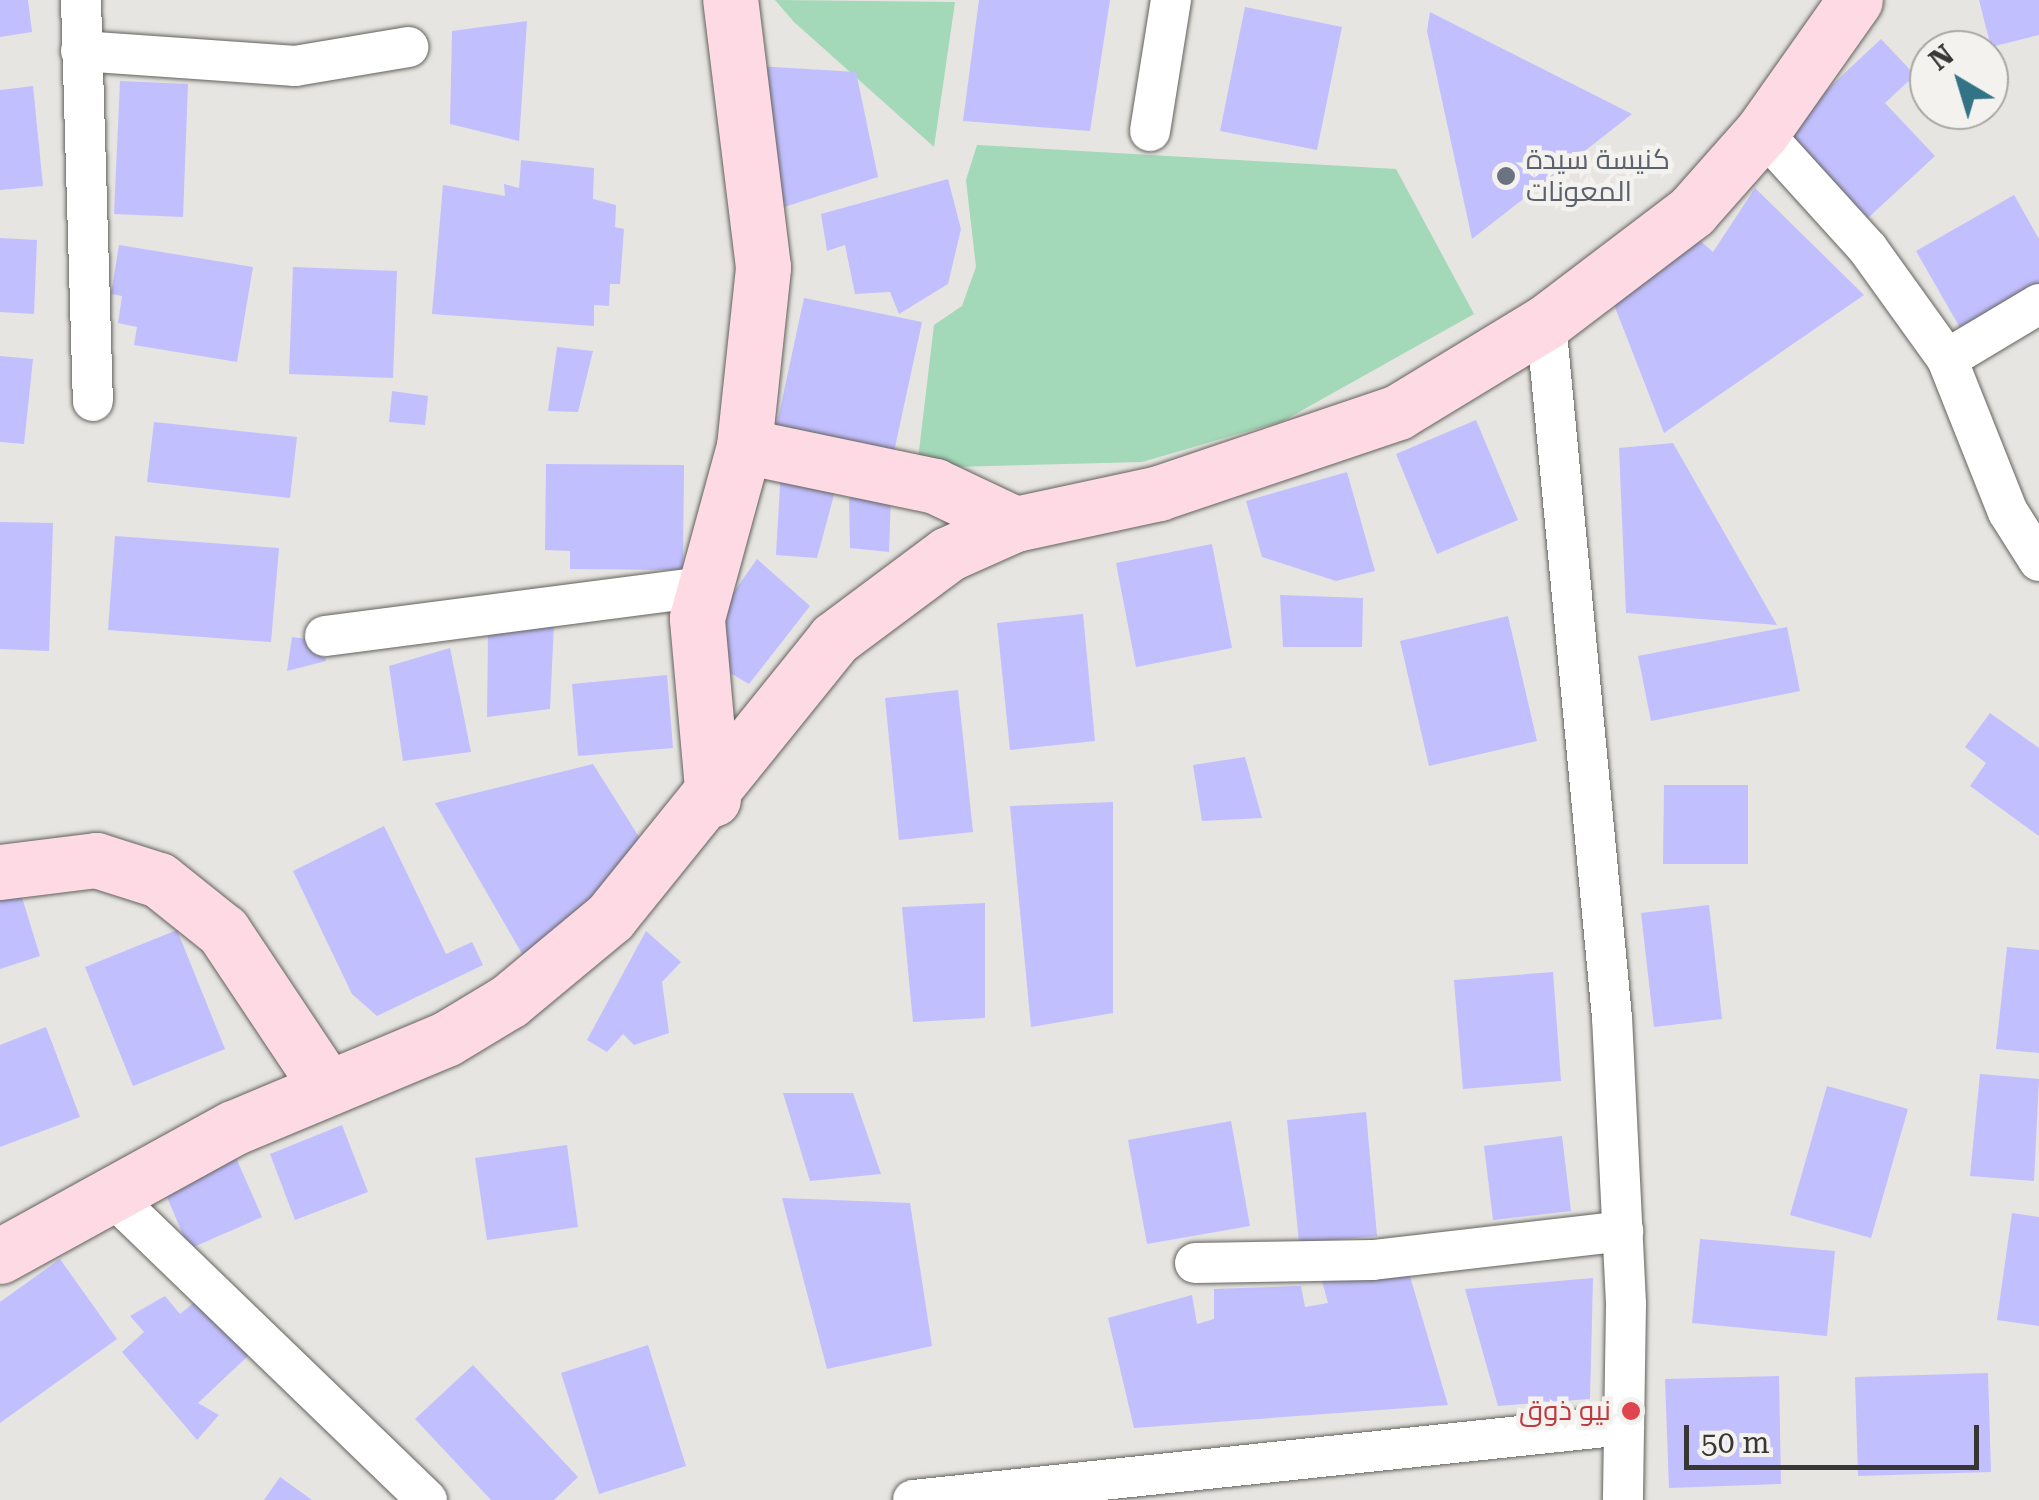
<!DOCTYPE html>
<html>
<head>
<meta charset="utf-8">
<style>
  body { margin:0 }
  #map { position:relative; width:2039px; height:1500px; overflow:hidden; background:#e6e5e1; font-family:"Roboto Serif",Cairo,serif }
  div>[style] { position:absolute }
  .green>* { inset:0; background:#a3d8b8 }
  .building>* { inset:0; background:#c2bffe }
  .roads { filter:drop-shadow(0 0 2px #63625e) drop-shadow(0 0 2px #63625e) }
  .street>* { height:40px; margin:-20px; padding:0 20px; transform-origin:20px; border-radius:20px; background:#fff }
  .secondary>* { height:55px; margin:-27.5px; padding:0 27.5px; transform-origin:27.5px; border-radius:27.5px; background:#fddae4 }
  .dots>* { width:28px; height:28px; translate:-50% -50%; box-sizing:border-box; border:5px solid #f4f2ee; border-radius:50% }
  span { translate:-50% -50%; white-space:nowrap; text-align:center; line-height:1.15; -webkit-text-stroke:9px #f4f2ee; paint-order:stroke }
  .worship-label { font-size:28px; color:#5b616d }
  .left { translate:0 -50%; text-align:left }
  .health-label { font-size:28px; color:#be3a42 }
  .right { translate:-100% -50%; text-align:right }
  .north { position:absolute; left:1909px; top:30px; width:100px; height:100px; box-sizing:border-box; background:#f4f2ee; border:2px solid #a9a7a4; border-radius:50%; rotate:322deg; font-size:28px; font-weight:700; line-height:40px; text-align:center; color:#383736 }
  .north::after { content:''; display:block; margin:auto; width:35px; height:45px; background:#327386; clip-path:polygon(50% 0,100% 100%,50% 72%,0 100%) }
  .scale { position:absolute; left:1684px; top:1425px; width:295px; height:45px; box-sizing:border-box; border:5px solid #383736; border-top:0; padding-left:12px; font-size:30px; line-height:35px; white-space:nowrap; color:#383736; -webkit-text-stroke:8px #f4f2ee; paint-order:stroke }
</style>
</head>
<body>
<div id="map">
  <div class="green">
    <div style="clip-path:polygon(775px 0,955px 2px,934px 147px,794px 22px)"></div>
    <div style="clip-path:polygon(977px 145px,1396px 169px,1474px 314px,1283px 421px,1142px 462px,917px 468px,934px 325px,962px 306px,976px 267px,966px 180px)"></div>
  </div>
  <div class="building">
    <div style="clip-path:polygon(0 0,28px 0,32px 32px,0 37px)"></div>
    <div style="clip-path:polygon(979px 0,1110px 0,1090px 131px,963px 121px)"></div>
    <div style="clip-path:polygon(1979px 0,2039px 0,2039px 35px,1991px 47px)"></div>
    <div style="clip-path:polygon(1245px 7px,1342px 27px,1317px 150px,1220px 131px)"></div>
    <div style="clip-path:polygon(1430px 12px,1632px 114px,1472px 239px,1427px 31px)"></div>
    <div style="clip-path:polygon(527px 21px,519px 141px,450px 124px,452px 31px)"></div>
    <div style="clip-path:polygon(1881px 39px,1915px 75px,1885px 103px,1935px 156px,1868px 218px,1785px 129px)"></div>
    <div style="clip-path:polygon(759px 66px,856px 72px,878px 177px,781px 208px)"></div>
    <div style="clip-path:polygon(120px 81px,188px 84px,183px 217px,114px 214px)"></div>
    <div style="clip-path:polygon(33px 86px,43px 186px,0 190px,0 90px)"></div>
    <div style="clip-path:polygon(521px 160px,594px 168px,593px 199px,616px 205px,615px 227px,624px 229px,620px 284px,610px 284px,609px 306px,594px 305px,594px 326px,432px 314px,443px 185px,505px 196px,504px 184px,519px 188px)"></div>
    <div style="clip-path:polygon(948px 179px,961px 229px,948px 284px,899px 314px,890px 292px,855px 294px,845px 245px,827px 251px,821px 214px)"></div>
    <div style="clip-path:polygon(1755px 188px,1864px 295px,1664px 433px,1613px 302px,1697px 238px,1713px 252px)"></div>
    <div style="clip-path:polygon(2014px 195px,2039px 239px,2039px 290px,1963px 333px,1916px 251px)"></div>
    <div style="clip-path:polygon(0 238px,37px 240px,34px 314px,0 312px)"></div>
    <div style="clip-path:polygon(119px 245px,253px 267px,237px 362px,134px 345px,137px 327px,118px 323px,122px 296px,111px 294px)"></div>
    <div style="clip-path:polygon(293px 267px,397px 271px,393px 378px,289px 374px)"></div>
    <div style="clip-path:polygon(804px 298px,922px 322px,894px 452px,776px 428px)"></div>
    <div style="clip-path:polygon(557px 347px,593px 351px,578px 412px,548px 411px)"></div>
    <div style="clip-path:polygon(0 356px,33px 359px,24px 444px,0 442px)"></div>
    <div style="clip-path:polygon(392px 391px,428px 396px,425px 425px,389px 422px)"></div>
    <div style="clip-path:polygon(1476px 420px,1518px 520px,1437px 554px,1396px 454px)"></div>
    <div style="clip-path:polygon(154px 422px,297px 437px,290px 498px,147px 482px)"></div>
    <div style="clip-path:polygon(1673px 443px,1777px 625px,1626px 613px,1619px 448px)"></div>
    <div style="clip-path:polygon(546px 464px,684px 465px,683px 570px,570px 569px,570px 551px,545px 550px)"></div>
    <div style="clip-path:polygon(781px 469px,838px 480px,817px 558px,776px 555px)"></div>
    <div style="clip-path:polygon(1347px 472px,1375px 571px,1336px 581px,1262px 557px,1246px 501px)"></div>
    <div style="clip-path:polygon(891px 495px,889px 552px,850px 548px,849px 498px)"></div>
    <div style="clip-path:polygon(0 522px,53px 523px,49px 651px,0 649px)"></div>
    <div style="clip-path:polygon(115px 536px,279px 548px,271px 642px,108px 630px)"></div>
    <div style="clip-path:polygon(1212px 544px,1232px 648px,1136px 667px,1116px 563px)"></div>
    <div style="clip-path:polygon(757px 559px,810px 606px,749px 684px,725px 670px,707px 630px)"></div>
    <div style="clip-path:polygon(1280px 595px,1363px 598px,1362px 647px,1283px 647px)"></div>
    <div style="clip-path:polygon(1083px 614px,1095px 741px,1010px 750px,997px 623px)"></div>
    <div style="clip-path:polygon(1508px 616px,1537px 741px,1429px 766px,1400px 641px)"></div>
    <div style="clip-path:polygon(554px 623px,550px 709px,487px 717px,488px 634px)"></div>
    <div style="clip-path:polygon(1787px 627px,1800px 691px,1651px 721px,1638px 656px)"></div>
    <div style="clip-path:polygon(292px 637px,321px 641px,326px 661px,287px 671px)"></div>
    <div style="clip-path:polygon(450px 648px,471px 752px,403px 761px,389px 666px)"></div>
    <div style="clip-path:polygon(667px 675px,673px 748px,578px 756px,572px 684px)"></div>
    <div style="clip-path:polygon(958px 690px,973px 832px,899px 840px,885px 698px)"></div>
    <div style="clip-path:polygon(1990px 713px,2039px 748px,2039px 836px,1970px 786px,1986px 763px,1965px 747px)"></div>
    <div style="clip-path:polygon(1245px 757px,1262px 818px,1202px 821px,1193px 765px)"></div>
    <div style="clip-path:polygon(593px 764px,648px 851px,525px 959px,435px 803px)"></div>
    <div style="clip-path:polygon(1664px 785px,1748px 785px,1748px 864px,1663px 864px)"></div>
    <div style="clip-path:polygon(1113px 802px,1113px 1013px,1031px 1027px,1010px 806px)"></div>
    <div style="clip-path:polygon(384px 826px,446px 954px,472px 942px,483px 965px,377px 1016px,352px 994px,293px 871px)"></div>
    <div style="clip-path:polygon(20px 891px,40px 956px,0 969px,0 898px)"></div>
    <div style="clip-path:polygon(985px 903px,985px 1018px,913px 1022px,902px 907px)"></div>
    <div style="clip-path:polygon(1709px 905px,1722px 1019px,1654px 1027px,1641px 913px)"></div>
    <div style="clip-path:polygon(177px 930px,225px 1049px,133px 1086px,85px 967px)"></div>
    <div style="clip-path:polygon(646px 931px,681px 962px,662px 982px,669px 1033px,634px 1045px,623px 1034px,607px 1052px,587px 1040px)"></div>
    <div style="clip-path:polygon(2007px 947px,2039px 950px,2039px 1053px,1996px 1049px)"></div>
    <div style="clip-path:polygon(1553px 972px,1561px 1081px,1463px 1089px,1454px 980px)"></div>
    <div style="clip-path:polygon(46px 1027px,80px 1117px,0 1147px,0 1045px)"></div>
    <div style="clip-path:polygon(1980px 1074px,2039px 1079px,2034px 1181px,1970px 1176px)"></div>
    <div style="clip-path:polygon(1827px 1086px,1908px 1109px,1871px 1238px,1790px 1215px)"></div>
    <div style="clip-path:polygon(783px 1093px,853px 1093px,881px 1174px,810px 1181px)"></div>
    <div style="clip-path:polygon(1366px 1112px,1377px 1236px,1299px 1243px,1287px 1120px)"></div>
    <div style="clip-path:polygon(1231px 1121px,1250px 1226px,1147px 1244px,1128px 1140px)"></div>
    <div style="clip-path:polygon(342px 1125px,368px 1192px,295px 1220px,270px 1154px)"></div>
    <div style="clip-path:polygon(1562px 1136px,1571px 1211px,1493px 1220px,1484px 1146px)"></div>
    <div style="clip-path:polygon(567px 1145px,578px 1227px,487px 1240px,475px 1158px)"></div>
    <div style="clip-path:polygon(233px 1151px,262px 1217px,189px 1249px,161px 1183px)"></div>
    <div style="clip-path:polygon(782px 1198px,910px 1203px,932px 1346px,827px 1369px)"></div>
    <div style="clip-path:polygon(2012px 1213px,2039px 1217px,2039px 1326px,1997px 1320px)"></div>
    <div style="clip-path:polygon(1700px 1239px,1835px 1251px,1827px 1336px,1692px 1323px)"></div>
    <div style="clip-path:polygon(60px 1259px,117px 1339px,0 1423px,0 1302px)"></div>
    <div style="clip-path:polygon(1409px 1273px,1448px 1405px,1134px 1428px,1108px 1318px,1192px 1295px,1197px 1324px,1214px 1319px,1214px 1289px,1301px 1286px,1305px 1307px,1328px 1303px,1322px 1281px)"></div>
    <div style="clip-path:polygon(1593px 1278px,1590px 1399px,1498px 1406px,1465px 1289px)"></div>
    <div style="clip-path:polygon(165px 1296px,180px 1314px,202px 1296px,250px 1354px,198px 1403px,219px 1415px,197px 1440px,122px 1352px,144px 1332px,130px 1316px)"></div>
    <div style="clip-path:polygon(648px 1345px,686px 1466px,599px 1494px,561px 1373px)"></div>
    <div style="clip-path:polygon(473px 1365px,578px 1477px,554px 1500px,491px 1500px,415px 1419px)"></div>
    <div style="clip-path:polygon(1988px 1373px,1991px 1472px,1858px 1476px,1855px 1377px)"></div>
    <div style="clip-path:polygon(1779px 1376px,1781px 1484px,1669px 1488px,1665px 1379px)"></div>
    <div style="clip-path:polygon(280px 1477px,312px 1500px,264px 1500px)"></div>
  </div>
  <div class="roads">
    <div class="street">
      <div style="left:81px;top:0;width:401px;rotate:88.3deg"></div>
      <div style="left:81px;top:51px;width:215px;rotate:4deg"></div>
      <div style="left:295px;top:66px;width:115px;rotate:-9.5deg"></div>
      <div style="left:1150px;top:131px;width:133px;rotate:-80.9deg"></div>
      <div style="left:1762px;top:132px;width:158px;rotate:47.8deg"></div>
      <div style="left:1868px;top:249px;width:135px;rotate:54.3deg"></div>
      <div style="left:1947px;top:359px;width:165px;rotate:68.3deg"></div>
      <div style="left:2008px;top:512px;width:58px;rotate:57.7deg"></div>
      <div style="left:1546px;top:322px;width:698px;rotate:84.58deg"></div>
      <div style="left:1612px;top:1017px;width:287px;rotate:87.2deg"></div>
      <div style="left:1626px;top:1304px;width:196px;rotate:90.9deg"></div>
      <div style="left:1947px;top:359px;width:107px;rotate:-30.9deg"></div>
      <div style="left:325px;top:636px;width:386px;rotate:-7.4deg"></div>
      <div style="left:109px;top:1193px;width:442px;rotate:44deg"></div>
      <div style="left:1195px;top:1263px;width:178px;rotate:-1deg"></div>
      <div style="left:1373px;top:1260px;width:252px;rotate:-6.6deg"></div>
      <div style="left:913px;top:1500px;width:715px;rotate:-6.02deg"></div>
    </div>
    <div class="secondary">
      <div style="left:744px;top:446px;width:195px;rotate:11.8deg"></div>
      <div style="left:935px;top:486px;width:89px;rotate:25.4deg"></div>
      <div style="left:713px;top:799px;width:182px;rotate:-95.1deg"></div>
      <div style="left:697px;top:618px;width:178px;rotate:-74.7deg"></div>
      <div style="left:744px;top:446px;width:180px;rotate:-83.9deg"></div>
      <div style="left:763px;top:267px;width:269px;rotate:-97deg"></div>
      <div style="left:0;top:872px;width:97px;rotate:-7.1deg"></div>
      <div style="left:96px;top:860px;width:66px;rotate:17.6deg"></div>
      <div style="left:159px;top:880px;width:82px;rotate:38.6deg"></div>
      <div style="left:223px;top:931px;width:187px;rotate:56.3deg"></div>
      <div style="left:0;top:1256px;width:266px;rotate:-28.8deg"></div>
      <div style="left:233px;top:1128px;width:231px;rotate:-22.7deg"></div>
      <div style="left:446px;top:1039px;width:74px;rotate:-31.1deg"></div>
      <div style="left:509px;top:1001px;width:131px;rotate:-39.7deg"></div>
      <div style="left:610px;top:917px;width:357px;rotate:-51.1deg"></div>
      <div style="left:834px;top:639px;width:142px;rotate:-36.7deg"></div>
      <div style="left:948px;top:554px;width:73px;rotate:-24.1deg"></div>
      <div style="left:1015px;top:524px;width:147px;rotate:-12.1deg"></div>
      <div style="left:1159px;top:493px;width:252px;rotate:-18.7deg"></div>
      <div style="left:1398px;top:412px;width:173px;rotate:-31.3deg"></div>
      <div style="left:1546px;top:322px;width:183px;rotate:-37.2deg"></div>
      <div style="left:1692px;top:211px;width:106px;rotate:-48.5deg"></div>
      <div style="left:1762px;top:132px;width:161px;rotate:-54.8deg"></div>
    </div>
  </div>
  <div class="dots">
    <div style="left:1506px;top:176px;background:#6b7280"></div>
    <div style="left:1631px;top:1411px;background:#e0444e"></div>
  </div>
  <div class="worship-label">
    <span class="left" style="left:1526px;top:176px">كنيسة سيدة<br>المعونات</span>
  </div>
  <div class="health-label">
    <span class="right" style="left:1611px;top:1411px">نيو ذوق</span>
  </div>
  <div class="north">N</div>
  <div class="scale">50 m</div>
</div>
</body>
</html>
